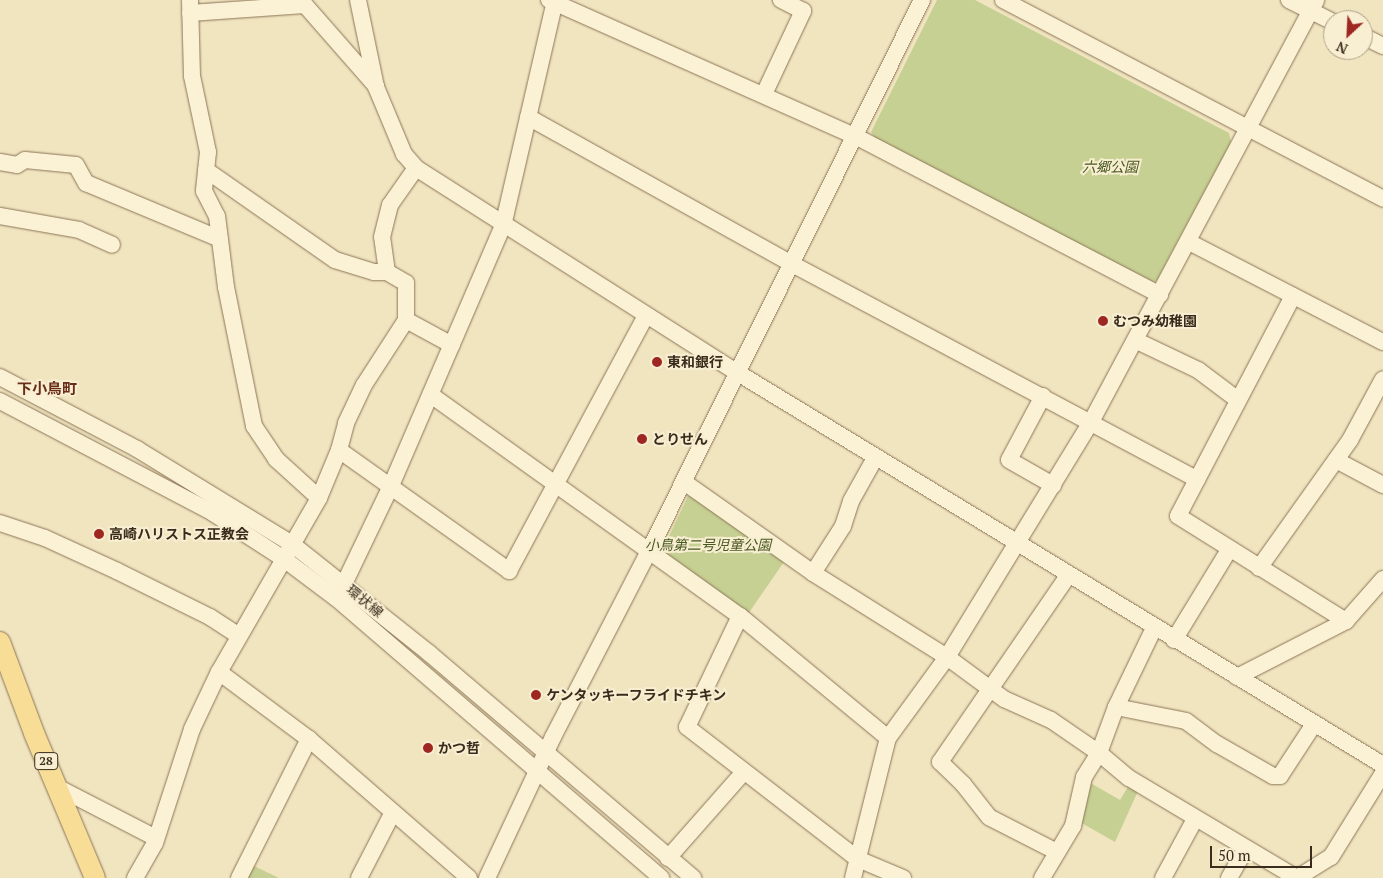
<!DOCTYPE html>
<html>
<head>
<meta charset="utf-8">
<style>
  body { margin:0 }
  #map { position:relative; width:1383px; height:878px; overflow:hidden; background:#f1e5c0; font-family:"PT Serif","Noto Sans JP",serif }
  div>[style] { position:absolute }
  .green>* { inset:0; background:#c6d093 }
  .roads { filter:drop-shadow(0 0 1px #8c7557) drop-shadow(0 0 1px #8c7557) }
  .minor>* { height:16px; margin:-8px; padding:0 8px; transform-origin:8px; border-radius:8px; background:#fbf1d4 }
  .major>* { height:20px; margin:-10px; padding:0 10px; transform-origin:10px; border-radius:10px; background:#f7dd95 }
  .dots>* { width:14px; height:14px; translate:-50% -50%; box-sizing:border-box; border:2px solid #f8eed1; border-radius:50% }
  span { translate:-50% -50%; white-space:nowrap; text-align:center; line-height:1.15; -webkit-text-stroke:4px #f8eed1; paint-order:stroke }
  .shield-label span { padding:1px 4px; background:#f8eed1; border:1px solid; border-radius:4px; -webkit-text-stroke-width:0 }
  .shield-label { font-size:12px; color:#3a2c1c; font-weight:700 }
  .park-label { font-size:14px; color:#485821; font-style:italic }
  .poi-label { font-size:14px; color:#3a2c1c; font-weight:700 }
  .left { translate:0 -50%; text-align:left }
  .street-label { font-size:14px; color:#3a2c1c }
  .neighbourhood-label { font-size:15px; color:#6a2d18; font-weight:700 }
  .north { position:absolute; left:1323px; top:10px; width:50px; height:50px; box-sizing:border-box; background:#f8eed1; border:1px solid #aca089; border-radius:50%; rotate:205deg; font-size:14px; font-weight:700; line-height:20px; text-align:center; color:#3a2c1c }
  .north::after { content:''; display:block; margin:auto; width:18px; height:22px; background:#9f2722; clip-path:polygon(50% 0,100% 100%,50% 72%,0 100%) }
  .scale { position:absolute; left:1210px; top:846px; width:102px; height:22px; box-sizing:border-box; border:2px solid #3a2c1c; border-top:0; padding-left:6px; font-size:15px; line-height:18px; white-space:nowrap; color:#3a2c1c; -webkit-text-stroke:4px #f8eed1; paint-order:stroke }
</style>
</head>
<body>
<div id="map">
  <div class="green">
    <div style="clip-path:polygon(937px 0,975px 0,1229px 133px,1231px 142px,1157px 280px,1149px 284px,877px 141px,871px 132px)"></div>
    <div style="clip-path:polygon(695px 495px,786px 559px,748px 614px,667px 557px,664px 547px,688px 496px)"></div>
    <div style="clip-path:polygon(1087px 781px,1120px 800px,1129px 785px,1138px 791px,1115px 842px,1078px 821px)"></div>
    <div style="clip-path:polygon(252px 865px,279px 878px,245px 878px)"></div>
  </div>
  <div class="roads">
    <div class="minor">
      <div style="left:190px;top:0;width:76px;rotate:88.5deg"></div>
      <div style="left:192px;top:76px;width:78px;rotate:78.1deg"></div>
      <div style="left:208px;top:152px;width:39px;rotate:96deg"></div>
      <div style="left:204px;top:191px;width:28px;rotate:63deg"></div>
      <div style="left:217px;top:216px;width:72px;rotate:82.8deg"></div>
      <div style="left:226px;top:287px;width:142px;rotate:78.6deg"></div>
      <div style="left:254px;top:426px;width:40px;rotate:56deg"></div>
      <div style="left:276px;top:459px;width:58px;rotate:42.2deg"></div>
      <div style="left:358px;top:0;width:89px;rotate:78.3deg"></div>
      <div style="left:376px;top:87px;width:73px;rotate:67.3deg"></div>
      <div style="left:404px;top:154px;width:18px;rotate:49deg"></div>
      <div style="left:416px;top:168px;width:382px;rotate:32.5deg"></div>
      <div style="left:738px;top:373px;width:755px;rotate:31.29deg"></div>
      <div style="left:549px;top:0;width:335px;rotate:24deg"></div>
      <div style="left:855px;top:136px;width:344px;rotate:27.5deg"></div>
      <div style="left:1003px;top:0;width:429px;rotate:27.6deg"></div>
      <div style="left:1289px;top:0;width:49px;rotate:26.6deg"></div>
      <div style="left:190px;top:13px;width:115px;rotate:-4deg"></div>
      <div style="left:305px;top:5px;width:108px;rotate:48.8deg"></div>
      <div style="left:1363px;top:36px;width:22px;rotate:27deg"></div>
      <div style="left:764px;top:94px;width:92px;rotate:-64.8deg"></div>
      <div style="left:803px;top:11px;width:25px;rotate:-153deg"></div>
      <div style="left:528px;top:117px;width:302px;rotate:29.1deg"></div>
      <div style="left:792px;top:264px;width:459px;rotate:28deg"></div>
      <div style="left:0;top:162px;width:17px;rotate:10deg"></div>
      <div style="left:17px;top:165px;width:9px;rotate:-32deg"></div>
      <div style="left:25px;top:160px;width:51px;rotate:5.6deg"></div>
      <div style="left:76px;top:165px;width:21px;rotate:61deg"></div>
      <div style="left:86px;top:183px;width:145px;rotate:22.7deg"></div>
      <div style="left:206px;top:170px;width:157px;rotate:34.9deg"></div>
      <div style="left:335px;top:260px;width:41px;rotate:17.1deg"></div>
      <div style="left:374px;top:272px;width:13px"></div>
      <div style="left:0;top:216px;width:80px;rotate:10deg"></div>
      <div style="left:79px;top:230px;width:36px;rotate:24deg"></div>
      <div style="left:1189px;top:242px;width:218px;rotate:27.3deg"></div>
      <div style="left:1293px;top:296px;width:248px;rotate:117.6deg"></div>
      <div style="left:1178px;top:516px;width:198px;rotate:32deg"></div>
      <div style="left:406px;top:320px;width:52px;rotate:28.5deg"></div>
      <div style="left:1137px;top:341px;width:68px;rotate:25.4deg"></div>
      <div style="left:1198px;top:370px;width:50px;rotate:36.9deg"></div>
      <div style="left:0;top:377px;width:155px;rotate:27.7deg"></div>
      <div style="left:137px;top:449px;width:182px;rotate:31.5deg"></div>
      <div style="left:292px;top:544px;width:175px;rotate:38.5deg"></div>
      <div style="left:429px;top:653px;width:347px;rotate:40.4deg"></div>
      <div style="left:431px;top:395px;width:380px;rotate:35.6deg"></div>
      <div style="left:740px;top:616px;width:192px;rotate:39.5deg"></div>
      <div style="left:1043px;top:396px;width:72px;rotate:118deg"></div>
      <div style="left:1009px;top:460px;width:51px;rotate:29.6deg"></div>
      <div style="left:0;top:401px;width:241px;rotate:27.7deg"></div>
      <div style="left:213px;top:513px;width:85px;rotate:32.9deg"></div>
      <div style="left:284px;top:559px;width:65px;rotate:36.9deg"></div>
      <div style="left:336px;top:598px;width:429px;rotate:40.7deg"></div>
      <div style="left:339px;top:450px;width:209px;rotate:35.4deg"></div>
      <div style="left:509px;top:571px;width:289px;rotate:-61.8deg"></div>
      <div style="left:1336px;top:460px;width:53px;rotate:28deg"></div>
      <div style="left:684px;top:482px;width:158px;rotate:35.2deg"></div>
      <div style="left:813px;top:573px;width:158px;rotate:32.1deg"></div>
      <div style="left:947px;top:657px;width:71px;rotate:36.4deg"></div>
      <div style="left:1004px;top:699px;width:51px;rotate:24.1deg"></div>
      <div style="left:1051px;top:720px;width:58px;rotate:34.5deg"></div>
      <div style="left:1099px;top:753px;width:39px;rotate:40deg"></div>
      <div style="left:1129px;top:778px;width:196px;rotate:30.8deg"></div>
      <div style="left:1297px;top:878px;width:40px;rotate:-32deg"></div>
      <div style="left:1331px;top:857px;width:99px;rotate:-58.2deg"></div>
      <div style="left:0;top:523px;width:47px;rotate:18.4deg"></div>
      <div style="left:45px;top:538px;width:79px;rotate:24.6deg"></div>
      <div style="left:117px;top:571px;width:104px;rotate:26.3deg"></div>
      <div style="left:210px;top:617px;width:33px;rotate:33deg"></div>
      <div style="left:1259px;top:568px;width:157px;rotate:-54.6deg"></div>
      <div style="left:1350px;top:440px;width:69px;rotate:-61.6deg"></div>
      <div style="left:813px;top:573px;width:56px;rotate:-57.4deg"></div>
      <div style="left:843px;top:526px;width:26px;rotate:-72deg"></div>
      <div style="left:851px;top:501px;width:49px;rotate:-60.8deg"></div>
      <div style="left:344px;top:584px;width:106px;rotate:-64.4deg"></div>
      <div style="left:390px;top:488px;width:285px;rotate:-66.7deg"></div>
      <div style="left:503px;top:226px;width:232px;rotate:-77deg"></div>
      <div style="left:740px;top:616px;width:123px;rotate:115.5deg"></div>
      <div style="left:687px;top:727px;width:216px;rotate:37.7deg"></div>
      <div style="left:858px;top:859px;width:49px;rotate:22.9deg"></div>
      <div style="left:1174px;top:640px;width:105px;rotate:-58.6deg"></div>
      <div style="left:219px;top:672px;width:112px;rotate:36.7deg"></div>
      <div style="left:309px;top:739px;width:212px;rotate:41deg"></div>
      <div style="left:1237px;top:677px;width:123px;rotate:-27.2deg"></div>
      <div style="left:1346px;top:621px;width:56px;rotate:-48.6deg"></div>
      <div style="left:1116px;top:707px;width:71px;rotate:11.3deg"></div>
      <div style="left:1186px;top:721px;width:39px;rotate:37deg"></div>
      <div style="left:1217px;top:744px;width:64px;rotate:29.7deg"></div>
      <div style="left:1273px;top:776px;width:7px"></div>
      <div style="left:1280px;top:776px;width:62px;rotate:-56.8deg"></div>
      <div style="left:57px;top:787px;width:111px;rotate:27.3deg"></div>
      <div style="left:1057px;top:852px;width:76px;rotate:-152.8deg"></div>
      <div style="left:989px;top:817px;width:42px;rotate:-128.2deg"></div>
      <div style="left:963px;top:784px;width:32px;rotate:-136deg"></div>
      <div style="left:940px;top:762px;width:226px;rotate:-55.5deg"></div>
      <div style="left:668px;top:858px;width:113px;rotate:-48.6deg"></div>
      <div style="left:135px;top:878px;width:40px;rotate:-60.3deg"></div>
      <div style="left:155px;top:843px;width:120px;rotate:-72deg"></div>
      <div style="left:192px;top:729px;width:63px;rotate:-64.7deg"></div>
      <div style="left:219px;top:672px;width:201px;rotate:-60.1deg"></div>
      <div style="left:319px;top:498px;width:52px;rotate:-67.4deg"></div>
      <div style="left:339px;top:450px;width:28px;rotate:-75deg"></div>
      <div style="left:346px;top:423px;width:42px;rotate:-64.7deg"></div>
      <div style="left:364px;top:385px;width:77px;rotate:-57.1deg"></div>
      <div style="left:406px;top:320px;width:37px;rotate:-90deg"></div>
      <div style="left:406px;top:283px;width:22px;rotate:-150deg"></div>
      <div style="left:387px;top:272px;width:35px;rotate:-98deg"></div>
      <div style="left:382px;top:237px;width:33px;rotate:-76deg"></div>
      <div style="left:390px;top:205px;width:45px;rotate:-54.9deg"></div>
      <div style="left:239px;top:878px;width:156px;rotate:-63.3deg"></div>
      <div style="left:359px;top:878px;width:74px;rotate:-62.7deg"></div>
      <div style="left:487px;top:878px;width:156px;rotate:-64.9deg"></div>
      <div style="left:553px;top:737px;width:209px;rotate:-62.7deg"></div>
      <div style="left:649px;top:551px;width:615px;rotate:-63.64deg"></div>
      <div style="left:853px;top:878px;width:144px;rotate:-76deg"></div>
      <div style="left:888px;top:738px;width:100px;rotate:-53.9deg"></div>
      <div style="left:947px;top:657px;width:276px;rotate:-58.5deg"></div>
      <div style="left:1091px;top:422px;width:478px;rotate:-61.9deg"></div>
      <div style="left:1042px;top:878px;width:61px;rotate:-59.2deg"></div>
      <div style="left:1073px;top:826px;width:50px;rotate:-77.3deg"></div>
      <div style="left:1084px;top:777px;width:28px;rotate:-58deg"></div>
      <div style="left:1099px;top:753px;width:49px;rotate:-69.7deg"></div>
      <div style="left:1116px;top:707px;width:88px;rotate:-64.3deg"></div>
      <div style="left:1163px;top:878px;width:67px;rotate:-61.5deg"></div>
      <div style="left:1229px;top:878px;width:34px;rotate:-60deg"></div>
    </div>
    <div class="major">
      <div style="left:0;top:642px;width:97px;rotate:69.5deg"></div>
      <div style="left:34px;top:733px;width:157px;rotate:67.2deg"></div>
    </div>
  </div>
  <div class="dots">
    <div style="left:1103px;top:321px;background:#9f2722"></div>
    <div style="left:657px;top:362px;background:#9f2722"></div>
    <div style="left:642px;top:439px;background:#9f2722"></div>
    <div style="left:99px;top:534px;background:#9f2722"></div>
    <div style="left:536px;top:695px;background:#9f2722"></div>
    <div style="left:428px;top:748px;background:#9f2722"></div>
  </div>
  <div class="shield-label">
    <span style="left:46px;top:761px">28</span>
  </div>
  <div class="park-label">
    <span style="left:1110px;top:167px">六郷公園</span>
    <span style="left:708px;top:545px">小鳥第二号児童公園</span>
  </div>
  <div class="poi-label">
    <span class="left" style="left:1113px;top:321px">むつみ幼稚園</span>
    <span class="left" style="left:667px;top:362px">東和銀行</span>
    <span class="left" style="left:652px;top:439px">とりせん</span>
    <span class="left" style="left:109px;top:534px">高崎ハリストス正教会</span>
    <span class="left" style="left:546px;top:695px">ケンタッキーフライドチキン</span>
    <span class="left" style="left:438px;top:748px">かつ哲</span>
  </div>
  <div class="street-label">
    <span style="left:365px;top:601px;rotate:39deg">環状線</span>
  </div>
  <div class="neighbourhood-label">
    <span style="left:47px;top:389px">下小鳥町</span>
  </div>
  <div class="north">N</div>
  <div class="scale">50 m</div>
</div>
</body>
</html>
